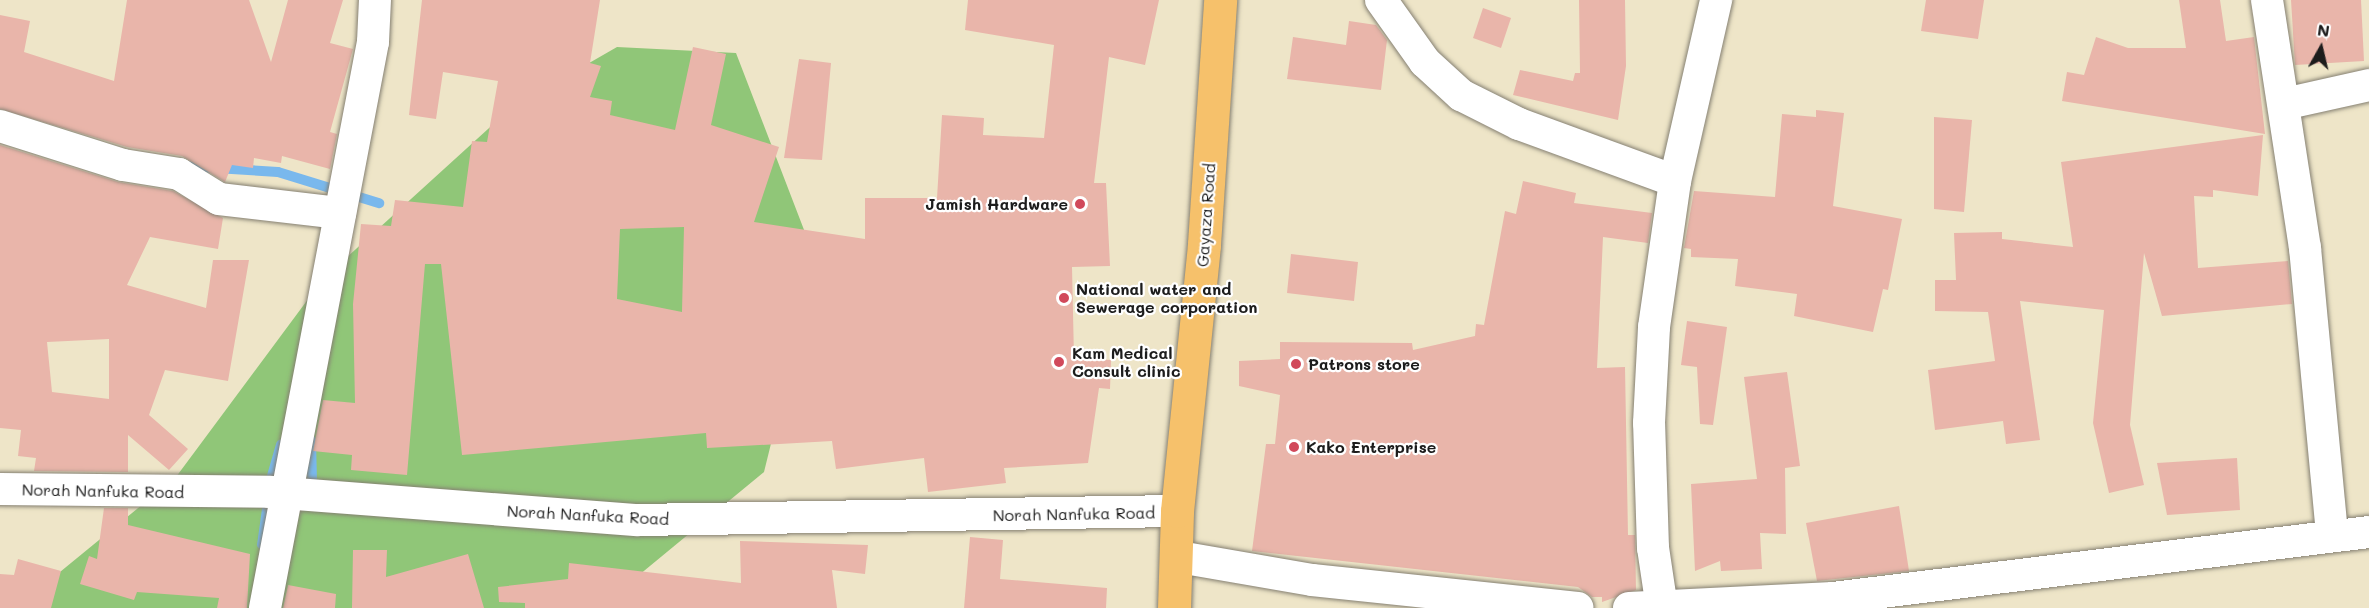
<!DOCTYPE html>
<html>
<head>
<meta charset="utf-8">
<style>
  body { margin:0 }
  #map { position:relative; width:2369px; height:608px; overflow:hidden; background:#eee5c8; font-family:Mali,sans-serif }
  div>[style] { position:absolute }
  .green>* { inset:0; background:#90c678 }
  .stream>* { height:10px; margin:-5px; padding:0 5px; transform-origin:5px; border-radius:5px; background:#79b8ed }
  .building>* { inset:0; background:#e9b5aa }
  .roads { filter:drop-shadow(0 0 2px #858072) drop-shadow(0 0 2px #858072) }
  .street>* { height:32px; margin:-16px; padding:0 16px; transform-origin:16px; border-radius:16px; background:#fff }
  .primary>* { height:33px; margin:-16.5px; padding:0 16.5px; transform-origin:16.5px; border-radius:16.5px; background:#f6c16b }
  .dots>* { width:16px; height:16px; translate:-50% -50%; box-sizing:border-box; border:3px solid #fff; border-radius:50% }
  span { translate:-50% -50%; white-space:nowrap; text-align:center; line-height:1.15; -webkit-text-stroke:4.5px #fff; paint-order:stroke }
  .poi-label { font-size:16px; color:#1c1c1c; font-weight:700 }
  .right { translate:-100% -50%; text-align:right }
  .left { translate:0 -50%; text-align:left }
  .street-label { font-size:16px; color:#1c1c1c }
  .north { position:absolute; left:2291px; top:18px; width:60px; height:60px; -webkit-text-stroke:4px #fff; paint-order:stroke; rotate:8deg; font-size:16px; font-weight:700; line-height:24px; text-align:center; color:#1c1c1c }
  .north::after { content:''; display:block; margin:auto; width:21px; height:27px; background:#1c1c1c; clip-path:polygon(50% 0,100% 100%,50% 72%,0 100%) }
</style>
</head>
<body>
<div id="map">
  <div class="green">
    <div style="clip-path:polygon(617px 47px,736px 53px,816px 261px,764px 472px,599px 608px,16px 608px,176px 477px,323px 279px,511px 108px)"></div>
  </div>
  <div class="stream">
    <div style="left:183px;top:166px;width:95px;rotate:3.6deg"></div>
    <div style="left:278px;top:172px;width:106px;rotate:17.1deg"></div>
    <div style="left:311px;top:440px;width:42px;rotate:88.6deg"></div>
    <div style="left:263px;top:483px;width:7px"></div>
    <div style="left:270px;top:483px;width:40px;rotate:-74deg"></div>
    <div style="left:261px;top:501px;width:7px;rotate:8deg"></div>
    <div style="left:268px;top:502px;width:43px;rotate:97.9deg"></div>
  </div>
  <div class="building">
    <div style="clip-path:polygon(127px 0,249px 0,271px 62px,288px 0,343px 0,330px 43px,353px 49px,330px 132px,337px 134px,330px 169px,282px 156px,281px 163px,254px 158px,253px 168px,232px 165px,225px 182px,182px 156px,127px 147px,0 109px,0 15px,30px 21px,24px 52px,114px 81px)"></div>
    <div style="clip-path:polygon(evenodd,422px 0,600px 0,590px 63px,601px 66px,590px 97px,612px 101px,610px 115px,675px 130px,693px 47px,726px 54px,711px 125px,779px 147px,754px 222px,865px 239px,865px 198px,937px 198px,942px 115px,984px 118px,983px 135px,1044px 138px,1054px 45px,965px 30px,968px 0,1159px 0,1145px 65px,1109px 57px,1094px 183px,1106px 183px,1110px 266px,1072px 267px,1074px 358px,1111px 360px,1110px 389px,1099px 388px,1088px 463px,1004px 468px,1006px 483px,928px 492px,924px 458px,836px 469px,832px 441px,707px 448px,706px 433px,462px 455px,441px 264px,425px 264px,407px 475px,351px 470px,352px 455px,313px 451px,323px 400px,355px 403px,353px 304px,361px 224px,391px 226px,395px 200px,463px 207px,472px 141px,487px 142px,498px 81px,443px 72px,436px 119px,409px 115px,422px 0,684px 227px,682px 312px,617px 299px,620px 229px,684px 227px)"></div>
    <div style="clip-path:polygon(1579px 0,1625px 0,1626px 66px,1618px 120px,1513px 95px,1520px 70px,1573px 81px,1575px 73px,1580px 73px)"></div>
    <div style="clip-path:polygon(1926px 0,1984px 0,1978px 39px,1921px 31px)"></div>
    <div style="clip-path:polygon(2179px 0,2220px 0,2226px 41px,2254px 37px,2265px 134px,2062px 101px,2067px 72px,2084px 75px,2096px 37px,2128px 48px,2186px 48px)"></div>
    <div style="clip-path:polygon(2291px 0,2361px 0,2364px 61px,2295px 65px)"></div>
    <div style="clip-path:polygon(1483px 8px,1511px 18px,1501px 48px,1473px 38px)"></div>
    <div style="clip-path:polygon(1349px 21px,1376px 25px,1387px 40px,1381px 90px,1287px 79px,1293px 37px,1346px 45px)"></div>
    <div style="clip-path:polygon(799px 59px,831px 63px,822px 160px,784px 158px)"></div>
    <div style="clip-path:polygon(1816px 110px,1844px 113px,1833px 206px,1902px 219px,1888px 290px,1883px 289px,1873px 332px,1794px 316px,1797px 294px,1735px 286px,1738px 259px,1691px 257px,1691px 249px,1684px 248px,1694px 191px,1775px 197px,1782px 114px,1816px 117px)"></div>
    <div style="clip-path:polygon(1934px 117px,1972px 120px,1964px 212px,1934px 209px)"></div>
    <div style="clip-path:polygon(2263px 135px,2258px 196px,2213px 190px,2213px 197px,2194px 196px,2198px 268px,2288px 261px,2292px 304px,2162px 316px,2144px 253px,2130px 425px,2144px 485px,2109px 493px,2093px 423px,2104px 310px,2020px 301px,2040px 440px,2006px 444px,2003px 421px,1935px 430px,1928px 370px,1995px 361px,1988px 312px,1935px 311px,1935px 280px,1956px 280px,1954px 233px,2002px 232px,2002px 239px,2073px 247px,2061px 162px)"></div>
    <div style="clip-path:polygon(evenodd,0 145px,118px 182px,173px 191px,223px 218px,218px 249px,150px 237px,127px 285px,206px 308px,213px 260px,249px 260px,228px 381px,165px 370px,149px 415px,188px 449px,169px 470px,128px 435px,128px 472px,34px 471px,36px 458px,18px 456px,21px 430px,0 428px,0 145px,109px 339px,109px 399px,52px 392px,47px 342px,109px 339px)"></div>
    <div style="clip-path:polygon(1523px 181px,1576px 193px,1574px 203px,1652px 213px,1648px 243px,1603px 237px,1597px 368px,1625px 367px,1628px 535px,1635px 535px,1636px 590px,1602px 602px,1602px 597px,1592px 597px,1578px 587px,1252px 551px,1266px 444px,1275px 444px,1280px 395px,1239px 386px,1239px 361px,1280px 359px,1280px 342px,1412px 343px,1413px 350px,1475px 336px,1476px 324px,1484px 325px,1505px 211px,1516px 214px)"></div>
    <div style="clip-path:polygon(1291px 254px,1358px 262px,1354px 301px,1287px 293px)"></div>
    <div style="clip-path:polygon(1687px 321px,1727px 327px,1713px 425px,1700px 424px,1697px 367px,1681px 365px)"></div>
    <div style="clip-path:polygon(1787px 372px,1800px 466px,1785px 468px,1786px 534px,1760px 533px,1762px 569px,1721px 571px,1720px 561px,1695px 571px,1691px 484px,1757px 479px,1744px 377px)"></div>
    <div style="clip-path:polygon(2237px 458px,2240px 510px,2167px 515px,2157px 463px)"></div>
    <div style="clip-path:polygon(1899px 506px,1909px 571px,1817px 581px,1806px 523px)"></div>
    <div style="clip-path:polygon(104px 508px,128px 508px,128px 525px,250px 554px,247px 608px,217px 608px,219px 598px,137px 592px,134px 600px,80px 584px,89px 556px,97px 559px)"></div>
    <div style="clip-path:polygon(970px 537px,1003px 540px,1000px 579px,1107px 588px,1106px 608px,964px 608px)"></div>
    <div style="clip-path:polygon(740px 541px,868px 545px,865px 574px,832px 570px,837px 608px,525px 608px,525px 603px,499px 602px,498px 587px,568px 579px,569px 563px,741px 583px)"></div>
    <div style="clip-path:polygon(353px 550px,387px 550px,386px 577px,468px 554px,484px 608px,352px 608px)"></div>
    <div style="clip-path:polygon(18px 559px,61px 571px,51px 608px,0 608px,0 574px,14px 575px)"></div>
    <div style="clip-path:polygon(288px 585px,336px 594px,335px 608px,283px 608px)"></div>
  </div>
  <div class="roads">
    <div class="street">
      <div style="left:1381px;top:0;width:76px;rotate:54.6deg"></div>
      <div style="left:1425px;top:62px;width:49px;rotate:42.5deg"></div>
      <div style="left:1461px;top:95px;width:65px;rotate:26.6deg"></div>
      <div style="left:1519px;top:124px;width:166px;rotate:20.1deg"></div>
      <div style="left:2267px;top:0;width:251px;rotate:81.3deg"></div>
      <div style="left:2305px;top:248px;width:289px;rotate:84.6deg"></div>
      <div style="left:2284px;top:104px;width:87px;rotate:-12.6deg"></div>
      <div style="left:0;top:126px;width:129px;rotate:17.6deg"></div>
      <div style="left:123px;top:165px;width:57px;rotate:9.1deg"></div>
      <div style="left:179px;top:174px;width:47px;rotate:32deg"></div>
      <div style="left:219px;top:199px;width:122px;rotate:6.6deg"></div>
      <div style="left:0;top:489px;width:270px;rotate:0.6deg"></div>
      <div style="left:270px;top:492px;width:369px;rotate:4.4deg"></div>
      <div style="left:638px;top:520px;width:539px;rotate:-0.96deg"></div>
      <div style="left:1179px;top:557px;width:135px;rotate:9.8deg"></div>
      <div style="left:1312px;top:580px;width:267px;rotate:6deg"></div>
      <div style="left:265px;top:608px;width:576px;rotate:-79.2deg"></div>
      <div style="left:373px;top:42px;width:42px;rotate:-87.3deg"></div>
      <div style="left:1629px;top:608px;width:204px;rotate:-2.8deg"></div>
      <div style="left:1833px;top:598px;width:540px;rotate:-7.02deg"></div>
      <div style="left:1662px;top:608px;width:61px;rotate:-98.5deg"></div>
      <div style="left:1653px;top:548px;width:125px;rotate:-91.8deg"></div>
      <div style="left:1649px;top:423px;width:96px;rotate:-87deg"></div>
      <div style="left:1654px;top:327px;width:148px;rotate:-81.8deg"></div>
      <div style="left:1675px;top:181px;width:186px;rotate:-77.2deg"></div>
    </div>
    <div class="primary">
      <div style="left:1174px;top:608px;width:97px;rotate:-88.2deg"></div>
      <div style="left:1177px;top:511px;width:268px;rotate:-84.2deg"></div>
      <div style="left:1204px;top:244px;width:245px;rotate:-86.2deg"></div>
    </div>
  </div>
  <div class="dots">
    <div style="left:1080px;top:204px;background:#d1495b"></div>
    <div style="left:1064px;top:298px;background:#d1495b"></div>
    <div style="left:1059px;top:362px;background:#d1495b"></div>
    <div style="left:1296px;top:364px;background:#d1495b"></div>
    <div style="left:1294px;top:447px;background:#d1495b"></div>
  </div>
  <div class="poi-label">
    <span class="right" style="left:1068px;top:204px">Jamish Hardware</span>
    <span class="left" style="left:1076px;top:298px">National water and<br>Sewerage corporation</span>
    <span class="left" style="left:1072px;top:362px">Kam Medical<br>Consult clinic</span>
    <span class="left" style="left:1308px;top:364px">Patrons store</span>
    <span class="left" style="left:1306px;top:447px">Kako Enterprise</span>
  </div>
  <div class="street-label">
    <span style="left:1206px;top:215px;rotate:-86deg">Gayaza Road</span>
    <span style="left:103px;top:491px;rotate:1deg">Norah Nanfuka Road</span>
    <span style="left:1074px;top:514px;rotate:-1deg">Norah Nanfuka Road</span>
    <span style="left:588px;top:515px;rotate:3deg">Norah Nanfuka Road</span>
  </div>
  <div class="north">N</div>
</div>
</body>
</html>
